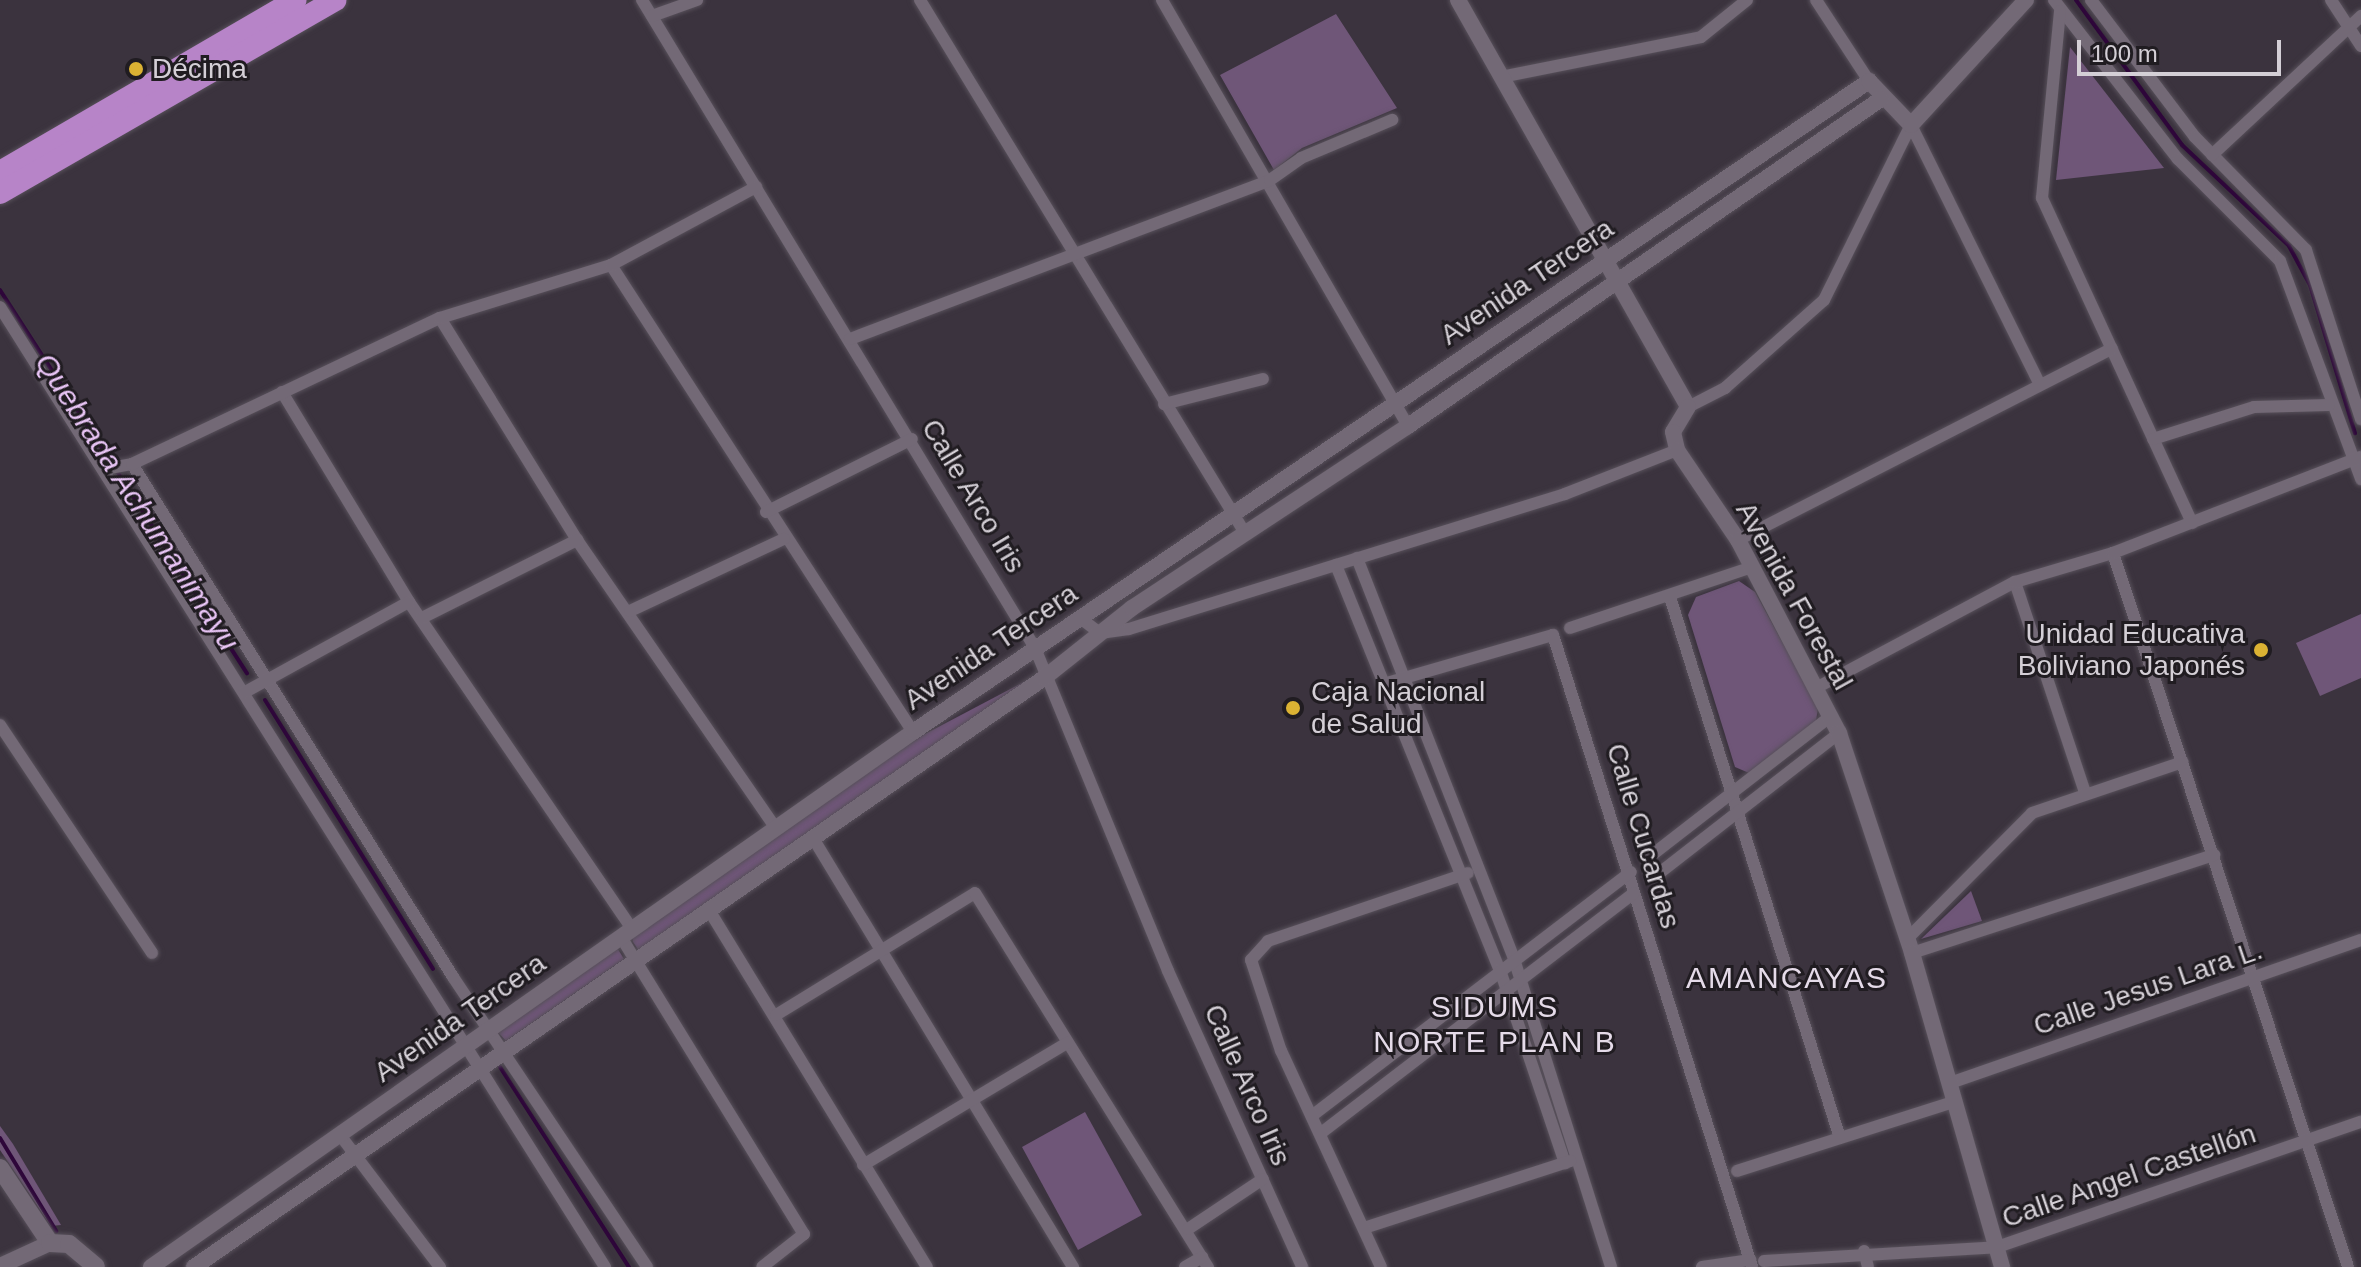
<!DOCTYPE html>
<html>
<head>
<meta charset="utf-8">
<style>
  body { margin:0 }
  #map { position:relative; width:2361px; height:1267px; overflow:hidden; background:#3b333e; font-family:Arial,sans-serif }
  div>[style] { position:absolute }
  .green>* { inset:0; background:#6f5678 }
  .stream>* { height:4px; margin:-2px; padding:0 2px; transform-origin:2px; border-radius:2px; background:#2e063a }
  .roads { filter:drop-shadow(0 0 2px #57505a) drop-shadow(0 0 2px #57505a) }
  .minor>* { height:12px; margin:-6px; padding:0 6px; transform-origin:6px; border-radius:6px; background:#736976 }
  .tertiary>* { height:16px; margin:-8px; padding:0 8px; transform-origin:8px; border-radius:8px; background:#736976 }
  .secondary>* { height:18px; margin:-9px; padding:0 9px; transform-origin:9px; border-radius:9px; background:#736976 }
  .trunk>* { height:22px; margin:-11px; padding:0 11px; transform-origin:11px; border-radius:11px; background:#b784c8 }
  .dots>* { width:22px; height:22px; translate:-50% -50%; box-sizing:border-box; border:4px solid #201c21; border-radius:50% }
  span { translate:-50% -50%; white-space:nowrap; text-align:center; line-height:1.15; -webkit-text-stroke:6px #201c21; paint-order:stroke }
  .poi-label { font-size:28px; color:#d4cfd6 }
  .left { translate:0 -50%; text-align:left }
  .right { translate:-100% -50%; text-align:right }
  .street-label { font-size:28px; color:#d4cfd6 }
  .water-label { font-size:30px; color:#e9c5f6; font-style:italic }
  .neighbourhood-label { font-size:30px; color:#e5dbe9; letter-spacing:2px }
  .scale { position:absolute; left:2077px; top:40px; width:204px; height:36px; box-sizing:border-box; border:4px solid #d4cfd6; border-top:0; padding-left:10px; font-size:24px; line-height:28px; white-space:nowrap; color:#d4cfd6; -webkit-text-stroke:6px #201c21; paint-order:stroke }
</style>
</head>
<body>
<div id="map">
  <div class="green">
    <div style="clip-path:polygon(1336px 14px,1397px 108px,1302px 148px,1274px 170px,1220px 75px)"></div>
    <div style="clip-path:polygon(2070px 47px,2164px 168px,2056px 180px)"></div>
    <div style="clip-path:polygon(1739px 581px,1755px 592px,1818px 708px,1816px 721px,1749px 773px,1735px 767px,1688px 615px,1696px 597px)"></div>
    <div style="clip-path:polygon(2361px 614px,2361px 678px,2320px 696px,2296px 643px)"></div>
    <div style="clip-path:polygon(1035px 676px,639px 951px,633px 942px,632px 935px,923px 735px)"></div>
    <div style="clip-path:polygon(1971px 891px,1982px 921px,1921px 939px)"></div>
    <div style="clip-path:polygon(616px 946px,624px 959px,506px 1041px,495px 1029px)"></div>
    <div style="clip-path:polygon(1085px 1112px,1142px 1215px,1078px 1250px,1022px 1147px)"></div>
    <div style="clip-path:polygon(0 1126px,13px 1144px,61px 1225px,51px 1226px,0 1150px)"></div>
  </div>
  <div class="stream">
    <div style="left:2076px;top:0;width:180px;rotate:53.8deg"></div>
    <div style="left:2182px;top:145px;width:147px;rotate:43.3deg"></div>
    <div style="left:2289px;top:246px;width:44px;rotate:61.7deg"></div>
    <div style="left:2310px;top:285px;width:155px;rotate:73.1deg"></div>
    <div style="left:0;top:290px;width:456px;rotate:57.2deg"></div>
    <div style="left:265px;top:700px;width:317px;rotate:58deg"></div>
    <div style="left:500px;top:1067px;width:238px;rotate:57.2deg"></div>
    <div style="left:0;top:1138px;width:109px;rotate:58.9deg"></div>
  </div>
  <div class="roads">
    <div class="minor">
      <div style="left:642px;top:0;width:758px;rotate:58.76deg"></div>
      <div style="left:1035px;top:648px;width:349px;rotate:67.6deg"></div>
      <div style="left:1168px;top:971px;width:325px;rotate:65.6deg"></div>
      <div style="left:920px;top:0;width:624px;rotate:58.63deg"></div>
      <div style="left:1162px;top:0;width:492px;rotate:60deg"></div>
      <div style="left:1816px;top:0;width:97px;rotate:56.8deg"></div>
      <div style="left:2054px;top:0;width:202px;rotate:52.1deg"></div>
      <div style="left:2178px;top:159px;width:144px;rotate:45deg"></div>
      <div style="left:2280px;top:261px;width:233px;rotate:69.6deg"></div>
      <div style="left:2091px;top:0;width:172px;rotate:52.8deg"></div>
      <div style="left:2195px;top:137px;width:158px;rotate:45.5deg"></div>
      <div style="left:2306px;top:250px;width:178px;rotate:72deg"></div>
      <div style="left:2331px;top:0;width:55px;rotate:56.9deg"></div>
      <div style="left:2060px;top:11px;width:188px;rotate:95.5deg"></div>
      <div style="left:2042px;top:198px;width:358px;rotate:65.2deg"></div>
      <div style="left:652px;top:16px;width:48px;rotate:-19.6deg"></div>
      <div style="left:1501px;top:77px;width:204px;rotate:-11.3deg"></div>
      <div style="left:1701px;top:37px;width:59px;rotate:-38.8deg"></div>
      <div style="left:1911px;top:125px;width:290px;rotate:63.6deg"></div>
      <div style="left:2212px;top:155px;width:204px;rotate:-43deg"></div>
      <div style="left:611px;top:265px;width:556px;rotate:57.11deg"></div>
      <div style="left:0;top:307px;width:1135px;rotate:57.78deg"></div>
      <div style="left:440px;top:318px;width:261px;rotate:58.3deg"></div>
      <div style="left:577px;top:540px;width:350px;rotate:55.4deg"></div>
      <div style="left:850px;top:339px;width:449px;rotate:-20.7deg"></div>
      <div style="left:1270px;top:180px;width:38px;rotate:-35deg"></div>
      <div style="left:1301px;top:158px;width:99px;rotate:-22.7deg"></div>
      <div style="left:282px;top:392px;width:245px;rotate:58.8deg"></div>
      <div style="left:409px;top:602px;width:396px;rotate:55.7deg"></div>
      <div style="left:1164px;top:404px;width:102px;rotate:-14.2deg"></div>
      <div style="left:1688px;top:407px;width:42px;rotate:-27.2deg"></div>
      <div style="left:1725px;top:388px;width:132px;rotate:-41.6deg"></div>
      <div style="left:1824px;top:300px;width:195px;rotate:-63.6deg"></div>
      <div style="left:2153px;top:439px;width:106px;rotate:-17.6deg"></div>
      <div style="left:2254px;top:407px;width:75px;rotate:-1.5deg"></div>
      <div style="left:132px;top:464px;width:605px;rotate:57.96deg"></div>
      <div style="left:453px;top:977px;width:349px;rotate:56.2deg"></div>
      <div style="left:104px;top:469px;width:28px;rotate:-10deg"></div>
      <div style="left:132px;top:464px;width:341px;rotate:-25.4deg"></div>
      <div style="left:440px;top:318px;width:179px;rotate:-17.2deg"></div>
      <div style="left:611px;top:265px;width:165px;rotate:-28.3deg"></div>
      <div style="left:766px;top:512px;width:163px;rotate:-26.6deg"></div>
      <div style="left:1738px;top:540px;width:420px;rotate:-27.1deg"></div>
      <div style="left:2113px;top:553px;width:752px;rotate:71.78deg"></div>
      <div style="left:1357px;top:558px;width:431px;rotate:68.6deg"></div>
      <div style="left:1514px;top:959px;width:323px;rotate:72.5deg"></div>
      <div style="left:1336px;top:565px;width:437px;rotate:68deg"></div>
      <div style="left:1500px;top:970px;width:204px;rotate:71.4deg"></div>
      <div style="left:2015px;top:582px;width:222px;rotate:71.6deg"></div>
      <div style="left:1670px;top:597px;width:567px;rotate:72.56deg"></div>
      <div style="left:630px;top:611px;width:170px;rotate:-25.1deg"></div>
      <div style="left:422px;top:618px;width:174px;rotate:-26.7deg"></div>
      <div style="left:1080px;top:618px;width:25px;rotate:37deg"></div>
      <div style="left:1100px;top:633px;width:29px;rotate:-8deg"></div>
      <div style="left:1129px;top:629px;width:456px;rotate:-17.2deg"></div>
      <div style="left:1565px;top:494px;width:120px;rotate:-21.4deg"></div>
      <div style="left:1570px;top:628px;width:192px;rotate:-18.5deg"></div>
      <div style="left:1383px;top:684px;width:177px;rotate:-16.1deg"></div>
      <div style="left:1553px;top:635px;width:663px;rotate:72.52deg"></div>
      <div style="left:1818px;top:687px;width:223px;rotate:-28.1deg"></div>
      <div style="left:2015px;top:582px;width:102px;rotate:-16.5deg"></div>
      <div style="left:2113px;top:553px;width:266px;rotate:-21.2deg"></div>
      <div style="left:245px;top:692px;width:187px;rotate:-28.8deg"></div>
      <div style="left:1831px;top:716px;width:232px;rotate:142.2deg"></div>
      <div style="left:1648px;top:858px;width:21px;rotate:76deg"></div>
      <div style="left:1653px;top:878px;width:236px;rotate:-37.9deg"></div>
      <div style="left:0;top:725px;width:274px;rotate:56.3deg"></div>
      <div style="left:813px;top:838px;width:502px;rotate:58.78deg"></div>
      <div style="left:709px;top:910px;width:418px;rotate:58.6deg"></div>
      <div style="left:621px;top:937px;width:349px;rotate:58.4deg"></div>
      <div style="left:804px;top:1234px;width:53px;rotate:141.8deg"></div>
      <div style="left:1907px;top:939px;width:177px;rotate:-45.2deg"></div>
      <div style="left:2032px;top:813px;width:159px;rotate:-18.7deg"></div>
      <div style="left:1912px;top:953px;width:318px;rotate:-18deg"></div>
      <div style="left:776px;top:1015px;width:233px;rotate:-31.5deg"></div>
      <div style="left:975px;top:893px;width:441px;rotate:58.1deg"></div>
      <div style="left:1950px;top:1083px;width:435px;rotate:-19.2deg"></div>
      <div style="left:1313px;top:1115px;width:400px;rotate:-37.4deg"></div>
      <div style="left:1321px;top:1133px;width:394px;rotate:-37.5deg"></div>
      <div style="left:340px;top:1135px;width:166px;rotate:52.9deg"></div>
      <div style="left:863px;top:1165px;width:238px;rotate:-30.9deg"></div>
      <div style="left:1737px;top:1171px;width:230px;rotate:-17.7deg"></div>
      <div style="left:1364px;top:1228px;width:217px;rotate:-18deg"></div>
      <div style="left:1188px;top:1229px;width:90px;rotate:-33.7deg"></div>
      <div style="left:1864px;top:1251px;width:16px;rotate:76deg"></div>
      <div style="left:1764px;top:1261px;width:233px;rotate:-3.4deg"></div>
      <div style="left:1997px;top:1247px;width:385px;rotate:-19deg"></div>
      <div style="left:1185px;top:1267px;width:20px;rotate:-30deg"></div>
      <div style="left:1381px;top:1267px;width:238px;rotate:-114.8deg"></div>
      <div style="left:1281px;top:1051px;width:96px;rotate:-108.2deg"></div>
      <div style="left:1251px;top:960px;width:25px;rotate:-48deg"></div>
      <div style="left:1268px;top:941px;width:211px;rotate:-18.8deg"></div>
      <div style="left:1702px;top:1267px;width:49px;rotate:-8.3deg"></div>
    </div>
    <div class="tertiary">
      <div style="left:1458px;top:0;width:467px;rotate:60.5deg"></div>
      <div style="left:1688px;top:407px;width:29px;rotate:121deg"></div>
      <div style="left:1673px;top:432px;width:18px;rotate:77deg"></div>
      <div style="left:1677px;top:450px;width:109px;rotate:55.9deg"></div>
      <div style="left:1738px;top:540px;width:218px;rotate:62.4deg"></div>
      <div style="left:1839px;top:733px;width:232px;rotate:71.6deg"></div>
      <div style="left:1912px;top:953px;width:327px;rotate:74deg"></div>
      <div style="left:0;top:1266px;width:55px;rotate:-24.7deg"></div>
      <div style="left:151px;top:1267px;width:931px;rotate:-35.07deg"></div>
      <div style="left:913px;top:732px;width:1157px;rotate:-34.25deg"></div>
      <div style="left:1869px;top:81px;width:61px;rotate:46.3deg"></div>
      <div style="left:1911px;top:125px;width:170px;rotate:-47.4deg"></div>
      <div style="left:194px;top:1267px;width:1034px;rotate:-34.72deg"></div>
      <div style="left:1044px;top:678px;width:112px;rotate:-38.5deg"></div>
      <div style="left:1132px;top:608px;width:331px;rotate:-33.4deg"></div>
      <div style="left:1408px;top:426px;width:575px;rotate:-34.66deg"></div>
    </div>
    <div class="secondary">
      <div style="left:0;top:1168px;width:90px;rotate:56.3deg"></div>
      <div style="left:50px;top:1243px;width:19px;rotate:3deg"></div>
      <div style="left:69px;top:1244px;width:35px;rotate:40deg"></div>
    </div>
    <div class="trunk">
      <div style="left:0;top:172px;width:342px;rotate:-30.2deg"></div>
      <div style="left:0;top:193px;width:387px;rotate:-29.9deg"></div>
    </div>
  </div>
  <div class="dots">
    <div style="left:136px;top:69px;background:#dbb233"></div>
    <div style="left:2261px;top:650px;background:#dbb233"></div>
    <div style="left:1293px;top:708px;background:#dbb233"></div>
  </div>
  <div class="poi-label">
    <span class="left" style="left:152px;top:69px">Décima</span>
    <span class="right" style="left:2245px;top:650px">Unidad Educativa<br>Boliviano Japonés</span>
    <span class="left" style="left:1311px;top:708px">Caja Nacional<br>de Salud</span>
  </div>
  <div class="street-label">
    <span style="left:1527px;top:282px;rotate:-34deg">Avenida Tercera</span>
    <span style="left:973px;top:496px;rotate:59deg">Calle Arco Iris</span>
    <span style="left:1794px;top:596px;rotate:61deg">Avenida Forestal</span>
    <span style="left:991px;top:647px;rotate:-34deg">Avenida Tercera</span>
    <span style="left:1643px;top:836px;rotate:73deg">Calle Cucardas</span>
    <span style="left:2148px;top:988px;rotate:-19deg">Calle Jesus Lara L.</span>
    <span style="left:460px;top:1018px;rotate:-35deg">Avenida Tercera</span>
    <span style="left:1247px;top:1085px;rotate:66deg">Calle Arco Iris</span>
    <span style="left:2129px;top:1176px;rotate:-19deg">Calle Angel Castellón</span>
  </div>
  <div class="water-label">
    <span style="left:137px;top:502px;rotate:57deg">Quebrada Achumanimayu</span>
  </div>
  <div class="neighbourhood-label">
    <span style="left:1787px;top:978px">AMANCAYAS</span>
    <span style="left:1495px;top:1024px">SIDUMS<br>NORTE PLAN B</span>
  </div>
  <div class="scale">100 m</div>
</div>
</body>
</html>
